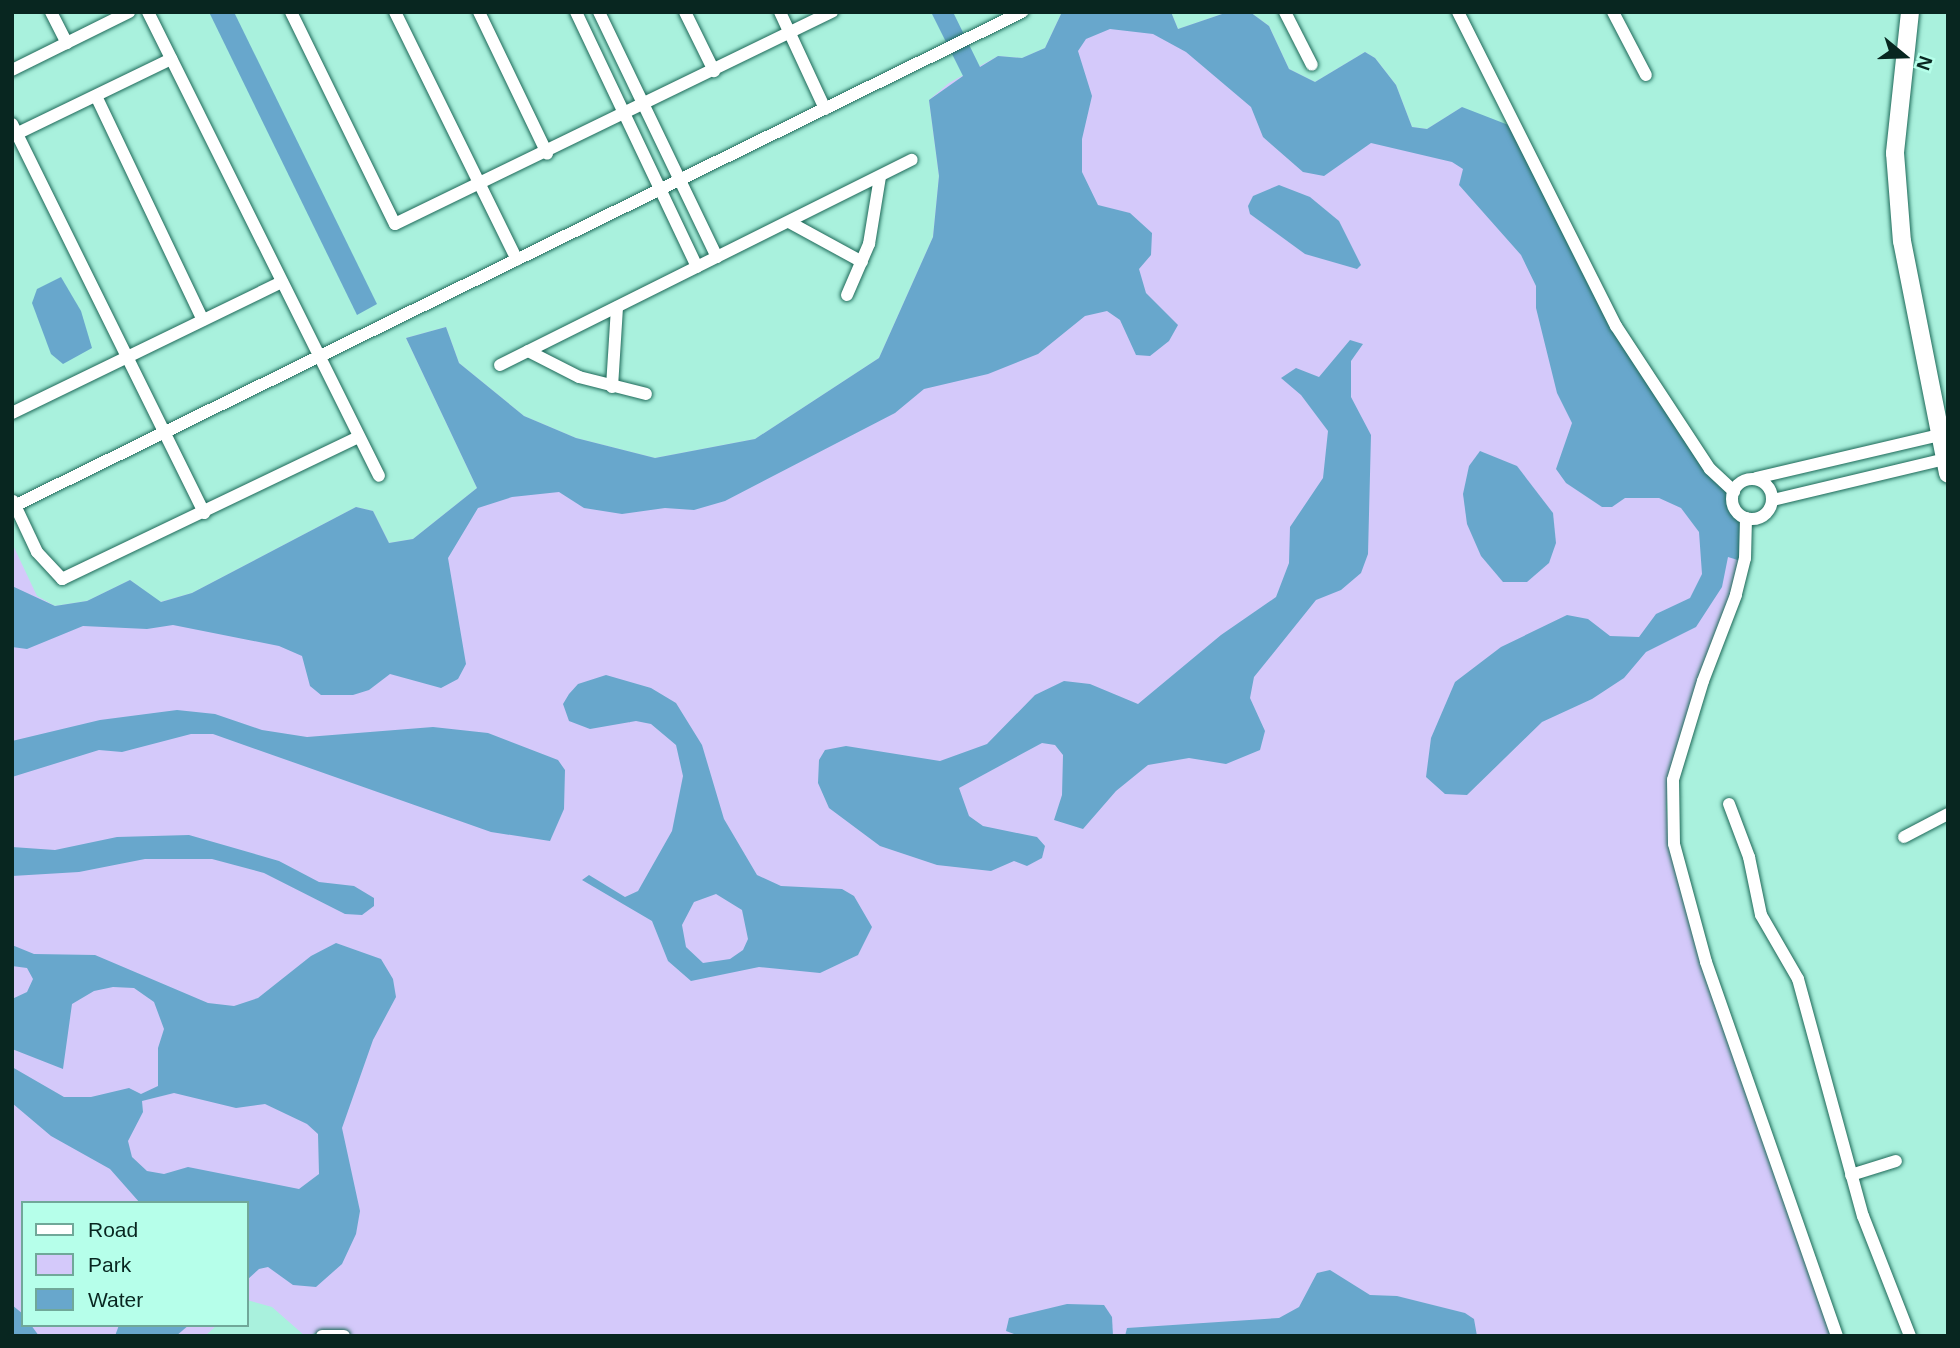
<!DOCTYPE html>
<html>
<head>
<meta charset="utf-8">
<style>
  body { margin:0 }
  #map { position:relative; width:1960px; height:1348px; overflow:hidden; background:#a9f1dd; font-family:Arial,sans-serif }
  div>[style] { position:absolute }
  .green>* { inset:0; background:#d4c9fa }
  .water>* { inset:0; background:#68a7cc }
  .roads { filter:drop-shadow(0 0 2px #1e6959) drop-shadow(0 0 2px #1e6959) }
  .street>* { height:12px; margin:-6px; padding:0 6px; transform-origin:6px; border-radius:6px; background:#fff }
  .street>.ring { margin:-6px; padding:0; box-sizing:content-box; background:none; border:12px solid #fff; border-radius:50% }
  .secondary>* { height:18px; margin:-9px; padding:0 9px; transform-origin:9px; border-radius:9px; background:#fff }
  span { translate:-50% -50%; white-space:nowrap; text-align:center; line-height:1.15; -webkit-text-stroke:6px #b6ffea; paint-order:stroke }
  .frame { position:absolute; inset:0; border:14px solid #082620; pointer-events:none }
  .legend { position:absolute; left:21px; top:1201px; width:228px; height:126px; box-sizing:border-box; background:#b6ffea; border:2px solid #70a899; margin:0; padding:9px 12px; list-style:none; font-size:21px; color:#082620 }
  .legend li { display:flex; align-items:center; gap:14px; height:35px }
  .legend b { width:35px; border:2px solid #70a899 }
  .north { position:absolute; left:1869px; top:21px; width:70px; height:70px; -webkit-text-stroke:5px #b6ffea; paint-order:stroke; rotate:109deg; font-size:19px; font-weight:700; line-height:28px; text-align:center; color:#082620 }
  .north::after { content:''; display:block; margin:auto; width:24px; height:32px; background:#082620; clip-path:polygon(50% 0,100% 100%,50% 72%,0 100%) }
</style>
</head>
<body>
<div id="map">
  <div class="green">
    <div style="clip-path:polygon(1062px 12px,1171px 12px,1178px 29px,1228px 12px,1250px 12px,1269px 26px,1289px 69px,1315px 82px,1365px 52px,1375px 58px,1396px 85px,1412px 127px,1427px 129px,1462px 107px,1650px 389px,1708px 473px,1730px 492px,1734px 515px,1743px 520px,1742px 558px,1670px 777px,1666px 806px,1670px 845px,1833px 1336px,359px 1336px,327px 1330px,305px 1336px,272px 1307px,247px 1300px,247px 1203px,23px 1203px,23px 1325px,217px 1325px,205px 1336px,12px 1336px,12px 543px,37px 596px,55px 606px,87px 601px,130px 580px,160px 602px,192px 593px,356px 507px,373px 511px,389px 543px,413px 539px,477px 488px,406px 338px,446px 327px,459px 363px,524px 416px,576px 438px,655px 458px,755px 439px,879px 358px,933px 237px,939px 176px,929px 100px,949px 83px,998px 56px,1022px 58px,1045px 48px)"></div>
  </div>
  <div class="water">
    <div style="clip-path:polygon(209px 12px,234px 12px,377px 304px,357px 315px)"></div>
    <div style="clip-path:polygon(931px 12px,953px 12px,980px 67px,998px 56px,1022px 58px,1045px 48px,1062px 12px,1171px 12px,1178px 29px,1228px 12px,1250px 12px,1269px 26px,1289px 69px,1315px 82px,1365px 52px,1375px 58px,1396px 85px,1412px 127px,1427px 129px,1462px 107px,1511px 126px,1612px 326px,1708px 473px,1730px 492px,1734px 515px,1743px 520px,1741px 561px,1728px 557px,1722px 587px,1696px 627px,1646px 652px,1624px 678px,1592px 699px,1542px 722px,1467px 795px,1445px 794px,1426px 777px,1431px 738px,1455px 682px,1501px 647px,1567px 615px,1588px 619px,1610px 636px,1639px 637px,1656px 614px,1690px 598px,1702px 574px,1699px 532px,1681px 508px,1659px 498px,1625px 498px,1612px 507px,1602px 507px,1566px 483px,1556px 469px,1572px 423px,1557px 393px,1536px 308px,1536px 286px,1521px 255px,1459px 185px,1463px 169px,1452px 162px,1371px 143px,1324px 176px,1303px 172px,1263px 137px,1251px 107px,1186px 52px,1153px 34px,1110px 29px,1086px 39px,1078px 51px,1092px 96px,1082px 139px,1082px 172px,1098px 205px,1130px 213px,1152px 233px,1151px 255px,1139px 269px,1146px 293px,1178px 325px,1169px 341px,1150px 356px,1136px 355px,1120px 320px,1107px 311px,1085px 316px,1038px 354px,988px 374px,924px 389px,895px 413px,725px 501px,694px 510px,665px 508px,622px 514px,584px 508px,559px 492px,512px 497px,478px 508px,448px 558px,466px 664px,458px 679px,441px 688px,390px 674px,369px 690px,353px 695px,321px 695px,310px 686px,302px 656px,279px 646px,173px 625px,147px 629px,83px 626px,27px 649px,12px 647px,12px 586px,55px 606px,87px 601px,130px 580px,161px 602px,192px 593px,356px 507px,373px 511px,389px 543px,413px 539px,477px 488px,406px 338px,446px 327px,459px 363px,524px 416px,576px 438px,655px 458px,755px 439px,879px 358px,933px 237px,939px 176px,929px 100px,963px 76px)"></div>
    <div style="clip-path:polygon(1279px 185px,1310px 197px,1339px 221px,1361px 265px,1357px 269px,1305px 254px,1250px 214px,1248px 206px,1253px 196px)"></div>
    <div style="clip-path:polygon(61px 277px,81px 311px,92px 348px,63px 364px,51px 354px,32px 303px,37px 289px)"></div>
    <div style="clip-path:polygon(1350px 340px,1363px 344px,1351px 361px,1351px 397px,1371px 435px,1368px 554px,1361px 573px,1341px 590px,1316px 600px,1254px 677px,1250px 698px,1265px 731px,1260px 750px,1226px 764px,1189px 758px,1148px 765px,1116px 791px,1083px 829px,1054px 820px,1062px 795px,1063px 755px,1055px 745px,1042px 743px,959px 788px,969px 816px,983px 826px,1037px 837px,1045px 846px,1042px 858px,1027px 866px,1014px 861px,991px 871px,937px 865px,880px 846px,829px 808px,818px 783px,819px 760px,825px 750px,846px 746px,940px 761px,987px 744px,1035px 695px,1064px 681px,1090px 684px,1138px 704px,1221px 635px,1276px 597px,1289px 563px,1290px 527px,1323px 478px,1328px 431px,1301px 395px,1281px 378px,1296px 368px,1319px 377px)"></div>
    <div style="clip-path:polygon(1480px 451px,1517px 466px,1553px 513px,1556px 543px,1549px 563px,1527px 582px,1503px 582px,1481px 556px,1467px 524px,1463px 494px,1469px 466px)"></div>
    <div style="clip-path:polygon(evenodd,606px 675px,651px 688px,676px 703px,702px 745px,724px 819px,757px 875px,781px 886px,842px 889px,854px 896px,872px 927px,858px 955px,820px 973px,759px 967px,691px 981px,668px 961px,652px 921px,582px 880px,589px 875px,625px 897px,638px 891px,672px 831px,683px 776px,676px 745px,651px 724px,636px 721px,590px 729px,569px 721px,563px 704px,569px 694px,578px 684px,606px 675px,716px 894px,742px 910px,748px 939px,743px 950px,730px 959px,703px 963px,686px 947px,682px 925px,694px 902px,716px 894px)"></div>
    <div style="clip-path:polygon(177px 710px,215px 714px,262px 730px,307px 737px,433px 727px,488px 733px,558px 760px,565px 770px,564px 809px,550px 841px,491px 832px,213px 734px,191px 734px,122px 752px,99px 750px,12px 777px,12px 741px,100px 720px)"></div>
    <div style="clip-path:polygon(189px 835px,279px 861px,319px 882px,354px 886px,374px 898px,374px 906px,362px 915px,345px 914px,264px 873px,212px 859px,145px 859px,79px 872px,12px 876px,12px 847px,55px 850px,117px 837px)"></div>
    <div style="clip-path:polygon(evenodd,336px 943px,381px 959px,393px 979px,396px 997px,373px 1040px,342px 1128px,360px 1211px,356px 1234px,342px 1264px,316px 1287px,293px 1285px,268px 1267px,259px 1269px,247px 1280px,247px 1203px,140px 1203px,110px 1169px,51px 1136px,12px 1103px,12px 1067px,64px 1097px,91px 1097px,129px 1088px,141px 1094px,158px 1086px,158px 1048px,164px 1029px,154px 1002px,134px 988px,113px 987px,94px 991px,72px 1004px,63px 1069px,12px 1049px,12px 999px,27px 992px,33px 979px,27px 968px,12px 966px,12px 945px,34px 954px,95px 955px,208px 1003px,234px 1006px,258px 998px,311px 956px,336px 943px,174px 1093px,236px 1108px,265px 1104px,307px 1124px,318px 1134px,319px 1174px,299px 1189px,188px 1167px,164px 1174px,147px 1171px,132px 1157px,128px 1141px,143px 1112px,142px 1101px,174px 1093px)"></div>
    <div style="clip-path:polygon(1330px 1270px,1370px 1295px,1397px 1296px,1465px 1313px,1474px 1319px,1477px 1336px,1125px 1336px,1127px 1328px,1279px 1318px,1299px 1307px,1317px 1273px)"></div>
    <div style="clip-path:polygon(1067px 1304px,1104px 1305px,1112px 1317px,1113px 1336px,1019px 1336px,1006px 1331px,1009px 1318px)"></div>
    <div style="clip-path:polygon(12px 1305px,23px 1314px,23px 1325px,31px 1325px,39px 1336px,12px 1336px)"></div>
    <div style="clip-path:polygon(119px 1325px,189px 1325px,176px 1336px,115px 1336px)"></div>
  </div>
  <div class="roads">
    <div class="street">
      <div style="left:51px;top:12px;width:35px;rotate:63deg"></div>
      <div style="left:148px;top:12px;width:518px;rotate:63.53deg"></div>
      <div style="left:291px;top:12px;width:236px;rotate:63.9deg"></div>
      <div style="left:395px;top:224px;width:486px;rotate:-25.9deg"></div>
      <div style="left:395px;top:12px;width:276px;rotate:63.8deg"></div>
      <div style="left:479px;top:12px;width:157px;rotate:64.3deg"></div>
      <div style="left:576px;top:12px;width:282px;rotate:64.6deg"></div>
      <div style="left:599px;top:12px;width:272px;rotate:64.3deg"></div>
      <div style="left:685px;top:12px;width:66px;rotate:63.8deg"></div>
      <div style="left:780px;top:12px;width:107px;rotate:65.1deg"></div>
      <div style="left:1285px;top:12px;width:59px;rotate:63deg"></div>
      <div style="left:1458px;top:12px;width:352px;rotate:63.3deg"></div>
      <div style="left:1616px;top:326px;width:171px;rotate:56.7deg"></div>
      <div style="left:1710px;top:469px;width:33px;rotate:43deg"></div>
      <div style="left:1613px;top:12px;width:71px;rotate:62.4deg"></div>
      <div style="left:12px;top:70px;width:131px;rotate:-26.4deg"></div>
      <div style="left:96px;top:96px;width:248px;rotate:64.5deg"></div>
      <div style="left:12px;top:124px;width:434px;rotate:63.7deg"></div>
      <div style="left:12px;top:136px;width:177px;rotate:-25.8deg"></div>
      <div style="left:789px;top:222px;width:83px;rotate:28.7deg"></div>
      <div style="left:847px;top:295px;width:56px;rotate:-66.7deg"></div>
      <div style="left:869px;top:244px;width:68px;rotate:-80.7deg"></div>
      <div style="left:528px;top:351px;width:57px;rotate:27deg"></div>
      <div style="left:579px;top:377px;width:69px;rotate:14.2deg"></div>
      <div style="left:500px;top:365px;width:460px;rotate:-26.5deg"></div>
      <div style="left:612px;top:387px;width:80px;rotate:-86.4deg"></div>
      <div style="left:12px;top:413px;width:300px;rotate:-25.9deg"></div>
      <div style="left:1756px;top:478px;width:188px;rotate:-13.2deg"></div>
      <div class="ring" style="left:1732px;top:479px;width:28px;height:28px"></div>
      <div style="left:1773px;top:500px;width:177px;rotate:-13.4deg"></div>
      <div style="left:13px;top:501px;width:56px;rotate:64.8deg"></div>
      <div style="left:37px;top:552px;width:37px;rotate:47deg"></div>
      <div style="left:62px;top:579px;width:329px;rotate:-25.6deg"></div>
      <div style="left:12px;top:507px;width:1125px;rotate:-26.11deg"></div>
      <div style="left:1746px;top:518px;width:40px;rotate:91.4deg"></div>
      <div style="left:1745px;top:558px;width:38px;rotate:104deg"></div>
      <div style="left:1736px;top:595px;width:92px;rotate:111deg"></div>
      <div style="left:1703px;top:681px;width:103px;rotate:106.9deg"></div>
      <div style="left:1673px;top:780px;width:64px;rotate:89.1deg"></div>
      <div style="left:1674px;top:844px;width:122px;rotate:74.8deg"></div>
      <div style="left:1706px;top:962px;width:396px;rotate:70.7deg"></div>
      <div style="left:1729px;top:804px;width:57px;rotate:69.3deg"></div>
      <div style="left:1749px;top:857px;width:59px;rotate:78.3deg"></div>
      <div style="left:1761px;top:915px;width:74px;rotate:60deg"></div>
      <div style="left:1798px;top:979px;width:246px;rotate:74.7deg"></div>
      <div style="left:1863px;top:1216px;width:129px;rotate:68.6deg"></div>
      <div style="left:1904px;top:837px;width:50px;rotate:-27.6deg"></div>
      <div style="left:1851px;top:1175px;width:47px;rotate:-17.3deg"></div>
      <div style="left:322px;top:1336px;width:22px"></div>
    </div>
    <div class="secondary">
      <div style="left:1910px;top:12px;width:142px;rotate:96.1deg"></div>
      <div style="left:1895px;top:153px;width:88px;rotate:85.5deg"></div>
      <div style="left:1902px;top:241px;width:237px;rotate:78.8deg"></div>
    </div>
  </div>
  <div class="frame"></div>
  <ul class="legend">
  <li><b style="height:9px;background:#fff"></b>Road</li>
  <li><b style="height:19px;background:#d4c9fa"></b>Park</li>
  <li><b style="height:19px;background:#68a7cc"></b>Water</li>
  </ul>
  <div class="north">N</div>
</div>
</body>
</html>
